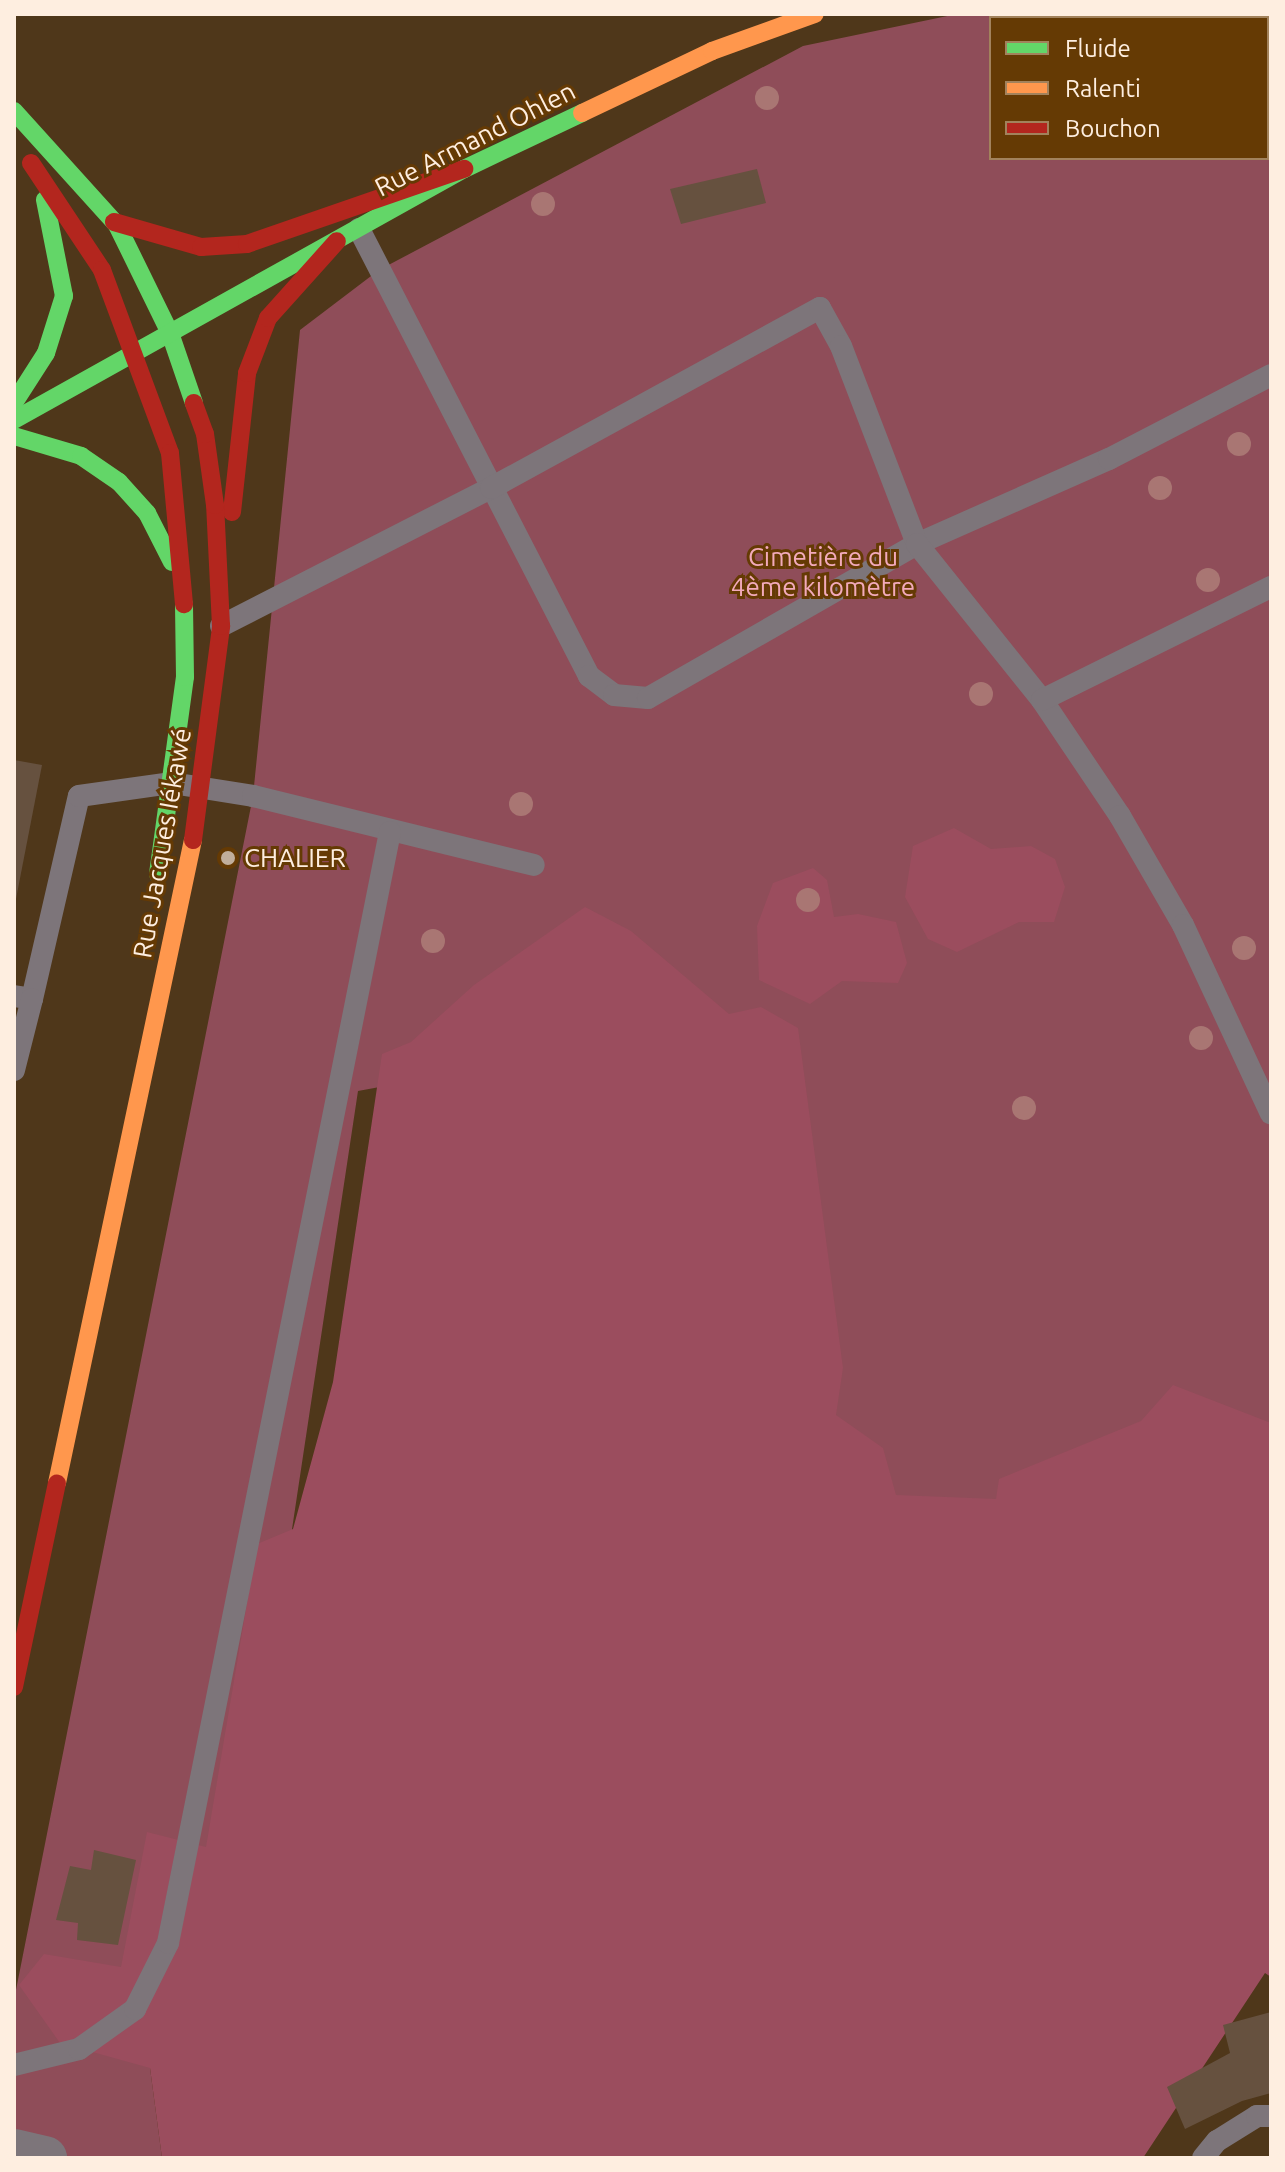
<!DOCTYPE html>
<html>
<head>
<meta charset="utf-8">
<style>
  body { margin:0 }
  #map { position:relative; width:1285px; height:2172px; overflow:hidden; background:#4f371a; font-family:Ubuntu,sans-serif }
  div>[style] { position:absolute }
  .green>* { inset:0; background:#8f4d59 }
  .forest>* { inset:0; background:#9b4d5e }
  .building>* { inset:0; background:#66513f }
  .lane>* { height:22px; margin:-11px; padding:0 11px; transform-origin:11px; border-radius:11px; background:#7d757a }
  .street>* { height:44px; margin:-22px; padding:0 22px; transform-origin:22px; border-radius:22px; background:#7d757a }
  .fast>* { height:18px; margin:-9px; padding:0 9px; transform-origin:9px; border-radius:9px; background:#63d668 }
  .slow>* { height:18px; margin:-9px; padding:0 9px; transform-origin:9px; border-radius:9px; background:#ff974d }
  .jam>* { height:18px; margin:-9px; padding:0 9px; transform-origin:9px; border-radius:9px; background:#b3261e }
  .trees>* { width:24px; height:24px; margin:-12px; border-radius:50%; background:#a97673 }
  .dots>* { width:22px; height:22px; translate:-50% -50%; box-sizing:border-box; border:4px solid #653a04; border-radius:50% }
  span { translate:-50% -50%; white-space:nowrap; text-align:center; line-height:1.15; -webkit-text-stroke:6px #653a04; paint-order:stroke }
  .street-label { font-size:26px; color:#feeee0 }
  .park-label { font-size:26px; color:#f2aabb }
  .poi-label { font-size:26px; color:#feeee0 }
  .left { translate:0 -50%; text-align:left }
  .frame { position:absolute; inset:0; border:16px solid #feeee0; pointer-events:none }
  .legend { position:absolute; left:989px; top:16px; width:280px; height:144px; box-sizing:border-box; background:#653a04; border:2px solid #a2825c; margin:0; padding:10px 14px; list-style:none; font-size:24px; color:#feeee0 }
  .legend li { display:flex; align-items:center; gap:16px; height:40px }
  .legend b { width:40px; border:2px solid #a2825c }
</style>
</head>
<body>
<div id="map">
  <div class="green">
    <div style="clip-path:polygon(evenodd,957px 14px,1271px 14px,1271px 1497px,878px 1564px,396px 1084px,358px 1091px,255px 1775px,150px 2068px,162px 2158px,45px 2158px,14px 2141px,14px 2000px,253px 796px,300px 330px,379px 270px,803px 46px,957px 14px,991px 18px,1267px 18px,1267px 158px,991px 158px,991px 18px)"></div>
  </div>
  <div class="forest">
    <div style="clip-path:polygon(954px 828px,991px 849px,1031px 846px,1055px 859px,1065px 887px,1054px 922px,1019px 922px,957px 952px,928px 939px,905px 897px,913px 846px)"></div>
    <div style="clip-path:polygon(813px 868px,827px 880px,834px 917px,858px 914px,896px 922px,907px 963px,898px 983px,842px 981px,810px 1004px,759px 980px,757px 926px,773px 883px)"></div>
    <div style="clip-path:polygon(585px 907px,631px 931px,729px 1014px,761px 1007px,798px 1028px,843px 1368px,836px 1415px,883px 1448px,896px 1495px,996px 1499px,999px 1479px,1141px 1421px,1173px 1385px,1271px 1423px,1271px 1977px,1265px 1973px,1143px 2158px,162px 2158px,150px 2068px,60px 2043px,19px 1985px,44px 1954px,121px 1967px,147px 1832px,206px 1847px,257px 1544px,293px 1529px,333px 1382px,382px 1054px,411px 1042px,474px 985px)"></div>
  </div>
  <div class="building">
    <div style="clip-path:polygon(757px 169px,766px 203px,681px 224px,670px 189px)"></div>
    <div style="clip-path:polygon(14px 760px,42px 765px,15px 904px,14px 904px)"></div>
    <div style="clip-path:polygon(94px 1850px,136px 1860px,118px 1945px,77px 1940px,78px 1923px,56px 1920px,70px 1866px,91px 1870px)"></div>
    <div style="clip-path:polygon(1271px 2012px,1271px 2093px,1242px 2101px,1185px 2129px,1167px 2087px,1230px 2053px,1223px 2025px)"></div>
  </div>
  <div class="lane">
    <div style="left:359px;top:229px;width:503px;rotate:62.77deg"></div>
    <div style="left:589px;top:676px;width:31px;rotate:37deg"></div>
    <div style="left:614px;top:695px;width:34px;rotate:5deg"></div>
    <div style="left:648px;top:698px;width:310px;rotate:-29.8deg"></div>
    <div style="left:917px;top:544px;width:210px;rotate:-23.9deg"></div>
    <div style="left:1109px;top:459px;width:182px;rotate:-27.4deg"></div>
    <div style="left:221px;top:626px;width:303px;rotate:-27.1deg"></div>
    <div style="left:491px;top:488px;width:375px;rotate:-28.7deg"></div>
    <div style="left:820px;top:308px;width:43px;rotate:61.1deg"></div>
    <div style="left:841px;top:346px;width:212px;rotate:69deg"></div>
    <div style="left:917px;top:544px;width:200px;rotate:51.3deg"></div>
    <div style="left:1042px;top:700px;width:140px;rotate:56.1deg"></div>
    <div style="left:1120px;top:816px;width:126px;rotate:60deg"></div>
    <div style="left:1183px;top:925px;width:208px;rotate:65deg"></div>
    <div style="left:1042px;top:700px;width:255px;rotate:-26.3deg"></div>
    <div style="left:14px;top:996px;width:18px;rotate:9deg"></div>
    <div style="left:32px;top:999px;width:208px;rotate:-77deg"></div>
    <div style="left:79px;top:796px;width:94px;rotate:-8deg"></div>
    <div style="left:172px;top:783px;width:82px;rotate:9.1deg"></div>
    <div style="left:253px;top:796px;width:289px;rotate:13.8deg"></div>
    <div style="left:14px;top:1070px;width:73px;rotate:-75.8deg"></div>
    <div style="left:14px;top:2065px;width:67px;rotate:-13.8deg"></div>
    <div style="left:79px;top:2049px;width:69px;rotate:-35.5deg"></div>
    <div style="left:135px;top:2009px;width:74px;rotate:-63.4deg"></div>
    <div style="left:168px;top:1943px;width:1133px;rotate:-78.7deg"></div>
    <div style="left:1203px;top:2158px;width:22px;rotate:-51deg"></div>
    <div style="left:1217px;top:2141px;width:47px;rotate:-32deg"></div>
    <div style="left:1257px;top:2116px;width:14px"></div>
  </div>
  <div class="street">
    <div style="left:14px;top:2151px;width:32px;rotate:13deg"></div>
  </div>
  <div class="fast">
    <div style="left:14px;top:111px;width:154px;rotate:47.9deg"></div>
    <div style="left:117px;top:225px;width:120px;rotate:63.9deg"></div>
    <div style="left:170px;top:333px;width:74px;rotate:71.1deg"></div>
    <div style="left:14px;top:403px;width:59px;rotate:-57.4deg"></div>
    <div style="left:46px;top:353px;width:60px;rotate:-72.5deg"></div>
    <div style="left:64px;top:296px;width:98px;rotate:-101.2deg"></div>
    <div style="left:14px;top:420px;width:515px;rotate:-29.15deg"></div>
    <div style="left:464px;top:169px;width:131px;rotate:-25.4deg"></div>
    <div style="left:14px;top:436px;width:70px;rotate:16.6deg"></div>
    <div style="left:81px;top:456px;width:46px;rotate:34.4deg"></div>
    <div style="left:119px;top:482px;width:42px;rotate:47.9deg"></div>
    <div style="left:147px;top:513px;width:55px;rotate:63deg"></div>
    <div style="left:158px;top:874px;width:199px;rotate:-82.2deg"></div>
    <div style="left:185px;top:677px;width:73px;rotate:-90.8deg"></div>
  </div>
  <div class="slow">
    <div style="left:582px;top:113px;width:144px;rotate:-25.5deg"></div>
    <div style="left:712px;top:51px;width:109px;rotate:-19.8deg"></div>
    <div style="left:57px;top:1483px;width:657px;rotate:-78.06deg"></div>
  </div>
  <div class="jam">
    <div style="left:31px;top:163px;width:128px;rotate:56.4deg"></div>
    <div style="left:102px;top:270px;width:195px;rotate:69.6deg"></div>
    <div style="left:170px;top:453px;width:152px;rotate:84.7deg"></div>
    <div style="left:114px;top:222px;width:91px;rotate:16deg"></div>
    <div style="left:201px;top:247px;width:46px;rotate:-3.7deg"></div>
    <div style="left:247px;top:244px;width:230px;rotate:-19.1deg"></div>
    <div style="left:232px;top:512px;width:140px;rotate:-83.8deg"></div>
    <div style="left:247px;top:373px;width:59px;rotate:-69.1deg"></div>
    <div style="left:268px;top:318px;width:103px;rotate:-48.1deg"></div>
    <div style="left:193px;top:840px;width:216px;rotate:-82.5deg"></div>
    <div style="left:221px;top:626px;width:121px;rotate:-92.8deg"></div>
    <div style="left:215px;top:505px;width:72px;rotate:-98deg"></div>
    <div style="left:205px;top:434px;width:33px;rotate:-110deg"></div>
    <div style="left:14px;top:1687px;width:208px;rotate:-78.1deg"></div>
  </div>
  <div class="trees">
    <div style="left:767px;top:98px"></div>
    <div style="left:543px;top:204px"></div>
    <div style="left:1239px;top:444px"></div>
    <div style="left:1160px;top:488px"></div>
    <div style="left:1208px;top:580px"></div>
    <div style="left:981px;top:694px"></div>
    <div style="left:521px;top:804px"></div>
    <div style="left:808px;top:900px"></div>
    <div style="left:433px;top:941px"></div>
    <div style="left:1244px;top:948px"></div>
    <div style="left:1201px;top:1038px"></div>
    <div style="left:1024px;top:1108px"></div>
  </div>
  <div class="dots">
    <div style="left:228px;top:858px;background:#c1ae9b"></div>
  </div>
  <div class="street-label">
    <span style="left:475px;top:139px;rotate:-27deg">Rue Armand Ohlen</span>
    <span style="left:162px;top:843px;rotate:-80deg">Rue Jacques Iékawé</span>
  </div>
  <div class="park-label">
    <span style="left:823px;top:572px">Cimetière du<br>4ème kilomètre</span>
  </div>
  <div class="poi-label">
    <span class="left" style="left:244px;top:858px">CHALIER</span>
  </div>
  <div class="frame"></div>
  <ul class="legend">
  <li><b style="height:10px;background:#63d668"></b>Fluide</li>
  <li><b style="height:10px;background:#ff974d"></b>Ralenti</li>
  <li><b style="height:10px;background:#b3261e"></b>Bouchon</li>
  </ul>
</div>
</body>
</html>
